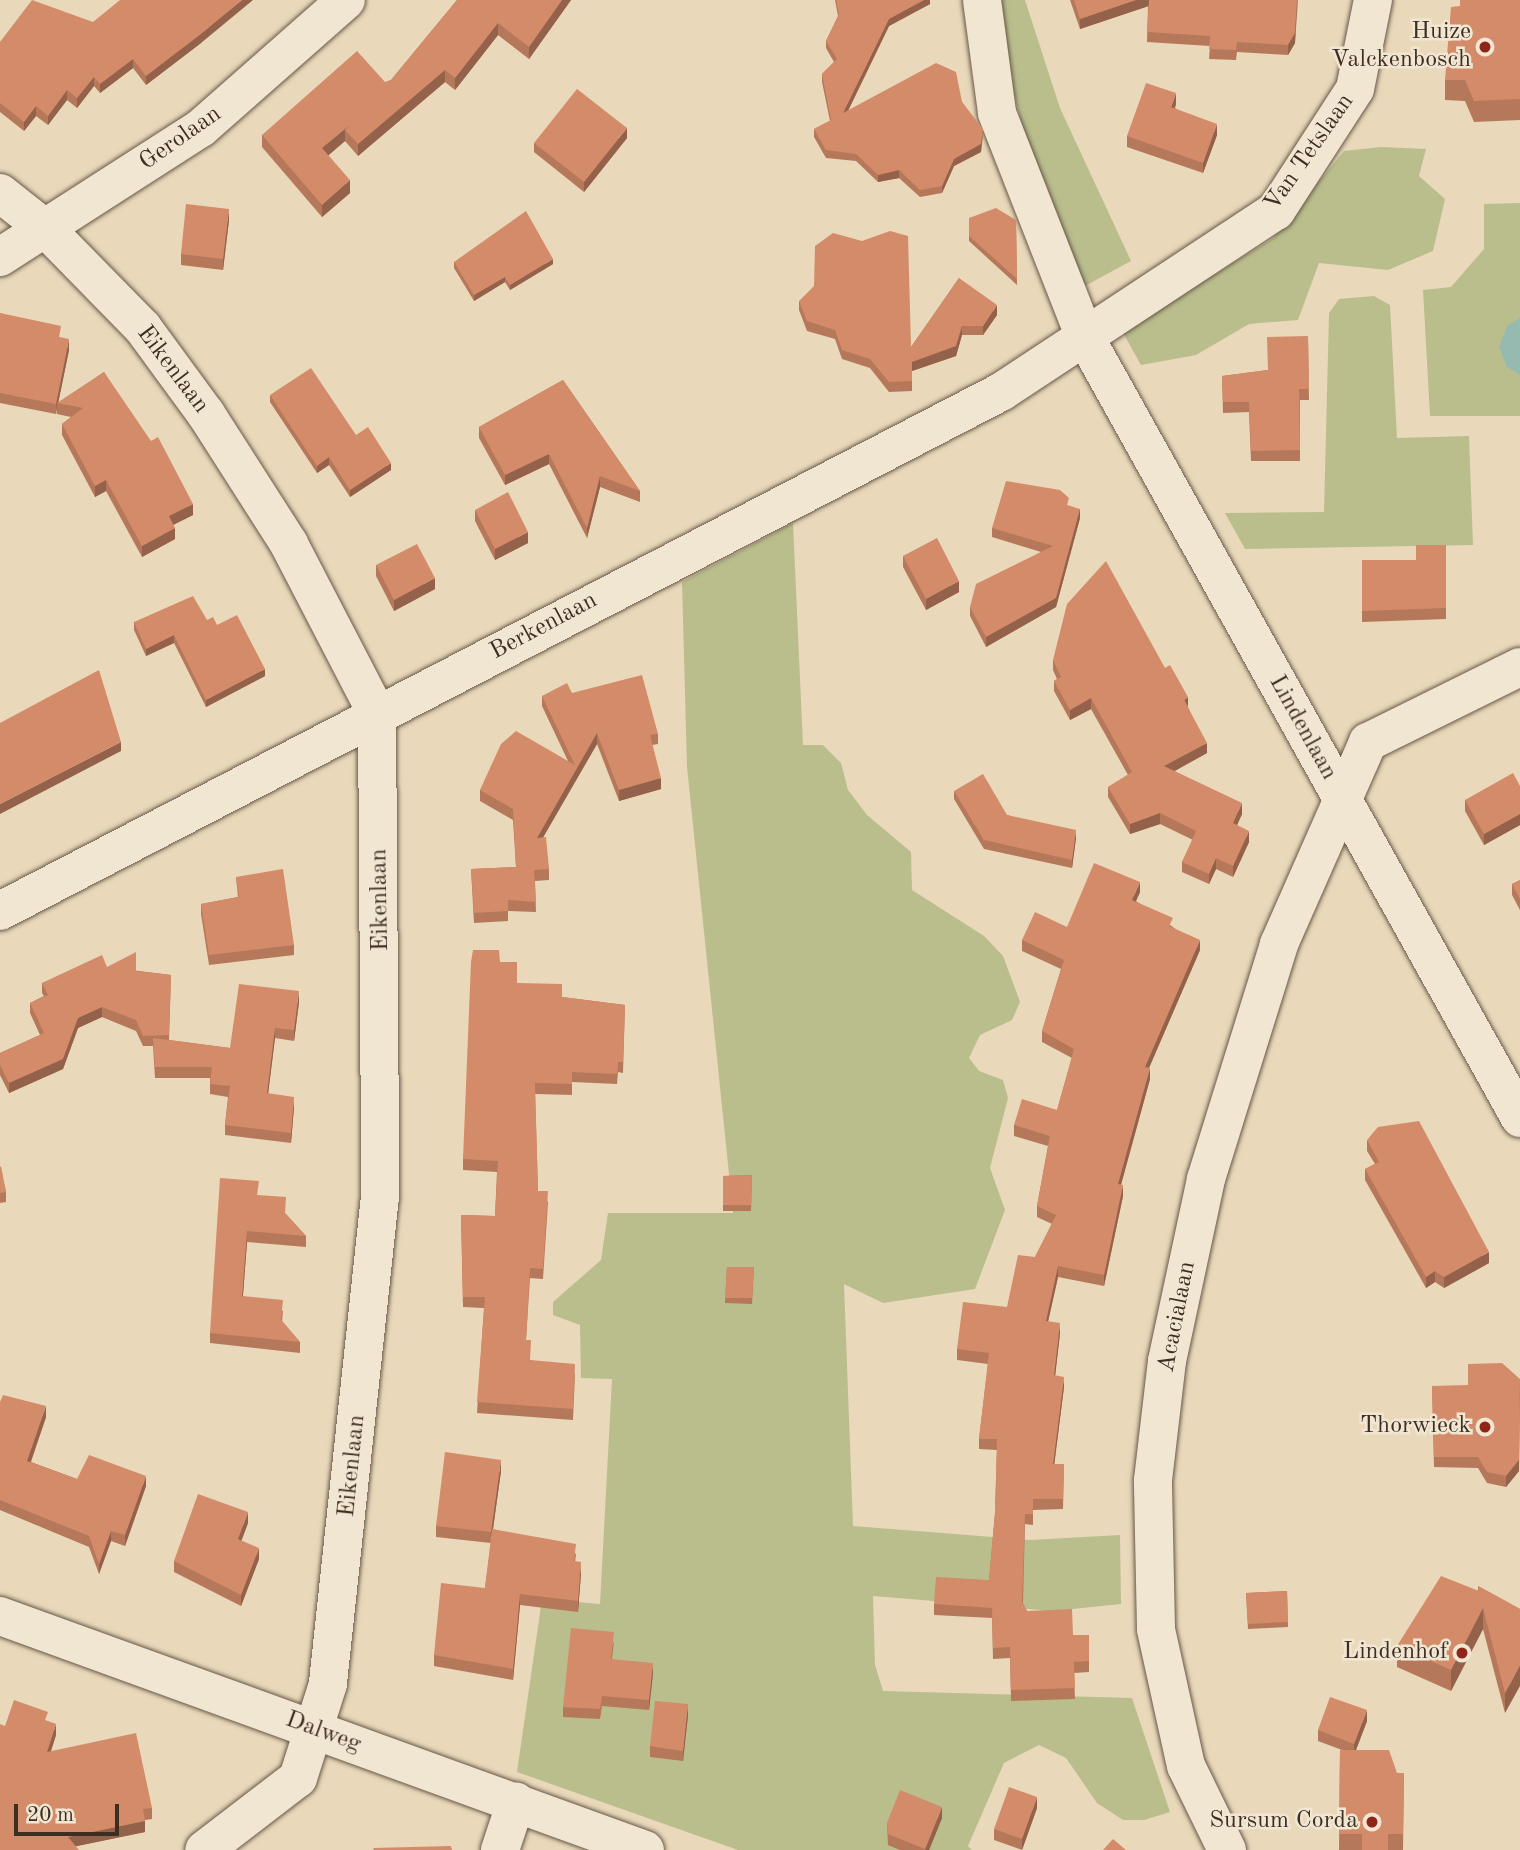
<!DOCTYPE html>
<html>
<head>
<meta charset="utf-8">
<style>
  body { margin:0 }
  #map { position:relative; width:1520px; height:1850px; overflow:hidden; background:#e9d8ba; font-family:"Old Standard TT",serif }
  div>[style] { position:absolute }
  .green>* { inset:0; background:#babe8d }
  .water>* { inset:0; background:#97bab0 }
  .roads { filter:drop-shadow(0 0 2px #685848) drop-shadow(0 0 2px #685848) }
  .minor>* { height:38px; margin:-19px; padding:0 19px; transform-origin:19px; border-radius:19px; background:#f1e6d2 }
  .wall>* { inset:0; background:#b6785a }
  .shaded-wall>* { inset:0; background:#94614a }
  .building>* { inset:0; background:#d48b69 }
  .dots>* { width:19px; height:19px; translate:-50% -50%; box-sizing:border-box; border:4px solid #f1e6d2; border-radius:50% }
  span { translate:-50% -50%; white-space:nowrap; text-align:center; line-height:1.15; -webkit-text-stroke:5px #f1e6d2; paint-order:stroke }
  .poi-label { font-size:24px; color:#3d2e22 }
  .right { translate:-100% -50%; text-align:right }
  .street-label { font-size:24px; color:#3d2e22 }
  .scale { position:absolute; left:14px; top:1804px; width:105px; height:32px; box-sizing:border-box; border:4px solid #3d2e22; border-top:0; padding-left:9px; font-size:21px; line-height:24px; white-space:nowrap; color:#3d2e22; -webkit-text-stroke:5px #f1e6d2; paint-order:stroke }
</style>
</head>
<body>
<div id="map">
  <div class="green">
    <div style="clip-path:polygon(1001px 0,1025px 0,1060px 108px,1131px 261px,1083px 287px,1030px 154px,1010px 79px)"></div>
    <div style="clip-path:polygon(1381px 147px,1426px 149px,1419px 176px,1445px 199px,1433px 251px,1388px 270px,1319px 263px,1298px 320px,1249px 324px,1196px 355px,1141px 365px,1122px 331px,1272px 239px,1344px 151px)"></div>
    <div style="clip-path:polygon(1520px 203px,1520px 416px,1430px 416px,1423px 290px,1451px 287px,1484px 249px,1484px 204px)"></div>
    <div style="clip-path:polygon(1374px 296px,1390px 305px,1397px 438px,1469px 436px,1473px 545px,1245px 549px,1225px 513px,1324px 512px,1329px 313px,1339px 299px)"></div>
    <div style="clip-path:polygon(793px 523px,803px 745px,823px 745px,841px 763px,848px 790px,867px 815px,911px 852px,912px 890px,984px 936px,1003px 956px,1020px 1002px,1012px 1020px,980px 1035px,969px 1058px,979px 1071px,1003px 1080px,1008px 1098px,990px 1168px,1005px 1210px,975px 1289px,883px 1303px,844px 1284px,853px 1526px,1030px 1540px,1120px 1535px,1121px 1604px,1053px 1611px,873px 1596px,875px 1665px,883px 1691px,1132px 1698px,1170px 1812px,1144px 1820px,1123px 1820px,1097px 1803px,1066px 1758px,1039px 1745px,1004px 1763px,968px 1846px,972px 1850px,738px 1850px,517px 1772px,542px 1599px,600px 1604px,612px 1379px,581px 1378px,580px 1325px,553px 1315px,553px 1302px,601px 1260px,608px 1213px,733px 1213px,687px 767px,682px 582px)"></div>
  </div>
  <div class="water">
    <div style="clip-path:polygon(1520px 318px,1520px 375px,1507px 367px,1499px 347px,1507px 326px)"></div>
  </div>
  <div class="roads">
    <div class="minor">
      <div style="left:982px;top:0;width:114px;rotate:82.4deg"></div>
      <div style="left:997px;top:113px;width:241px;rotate:68.6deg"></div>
      <div style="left:1085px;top:337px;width:894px;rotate:60.88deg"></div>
      <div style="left:0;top:193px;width:60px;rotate:38.2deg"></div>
      <div style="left:47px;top:230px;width:137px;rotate:45.6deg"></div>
      <div style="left:143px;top:328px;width:107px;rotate:53.8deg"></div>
      <div style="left:206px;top:414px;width:154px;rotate:57.4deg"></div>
      <div style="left:289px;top:544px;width:191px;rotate:62.6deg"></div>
      <div style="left:377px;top:714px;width:482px;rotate:89.6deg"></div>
      <div style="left:380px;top:1196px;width:491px;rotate:96.1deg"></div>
      <div style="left:328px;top:1684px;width:99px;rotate:107.7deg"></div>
      <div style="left:298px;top:1778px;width:118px;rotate:142.5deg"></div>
      <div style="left:0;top:257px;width:239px;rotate:-32.7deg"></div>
      <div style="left:201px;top:128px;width:193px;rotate:-41.4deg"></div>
      <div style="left:0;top:911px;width:1128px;rotate:-27.41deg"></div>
      <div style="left:1001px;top:392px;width:329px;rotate:-33.4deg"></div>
      <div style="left:1276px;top:211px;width:145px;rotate:-57.1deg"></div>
      <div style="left:1355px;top:89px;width:91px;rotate:-78.6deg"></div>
      <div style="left:0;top:1616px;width:686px;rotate:19.94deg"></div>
      <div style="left:500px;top:1850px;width:51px;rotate:-71.6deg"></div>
      <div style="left:1227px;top:1850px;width:93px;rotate:-116deg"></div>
      <div style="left:1186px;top:1766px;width:140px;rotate:-102.4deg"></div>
      <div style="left:1156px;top:1629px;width:149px;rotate:-91.2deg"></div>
      <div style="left:1153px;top:1480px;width:120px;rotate:-83.3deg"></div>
      <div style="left:1167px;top:1361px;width:186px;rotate:-77.9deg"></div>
      <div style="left:1206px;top:1179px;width:246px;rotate:-72.7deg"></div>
      <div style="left:1279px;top:944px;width:221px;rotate:-66.2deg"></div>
      <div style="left:1368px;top:742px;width:169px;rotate:-26.3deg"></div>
    </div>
  </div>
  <div class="wall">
    <div style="clip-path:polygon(457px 0,571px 0,529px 59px,498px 35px,455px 90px,445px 82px,358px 156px,345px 141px,328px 155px,350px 193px,322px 217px,262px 147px,262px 135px,391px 80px)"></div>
    <div style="clip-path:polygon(835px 0,930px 0,930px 4px,889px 26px,848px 111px,962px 102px,983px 136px,981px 152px,954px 166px,942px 193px,920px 197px,899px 178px,878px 182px,856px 161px,826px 158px,814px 137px,814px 129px,830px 121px,822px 82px,822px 74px,834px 62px,826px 48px,826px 41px,838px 16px)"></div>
    <div style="clip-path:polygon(1070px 0,1298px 0,1295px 43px,1288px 55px,1237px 52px,1236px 60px,1209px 59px,1210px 46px,1147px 42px,1148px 6px,1080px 29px)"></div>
    <div style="clip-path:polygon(1520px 0,1520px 120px,1474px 122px,1465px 101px,1445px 100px,1445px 80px)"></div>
    <div style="clip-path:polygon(93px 22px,201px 43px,146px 85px,133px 68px,100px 93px,94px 86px,77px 108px,67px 100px,48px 125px,36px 116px,24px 131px,0 112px,0 42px)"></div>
    <div style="clip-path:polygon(1176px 104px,1175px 108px,1217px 135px,1203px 173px,1127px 147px,1127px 136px)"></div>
    <div style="clip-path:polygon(627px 138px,584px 192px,534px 152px,534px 143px)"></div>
    <div style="clip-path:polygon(969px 218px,1016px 220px,1017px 285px,969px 241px)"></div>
    <div style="clip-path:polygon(229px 220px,223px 270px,181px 265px,181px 254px)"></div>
    <div style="clip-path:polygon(454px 262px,553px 264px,510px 290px,505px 282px,474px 301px,454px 268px)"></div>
    <div style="clip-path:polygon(959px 278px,997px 315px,983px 335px,962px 335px,956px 356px,912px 371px,912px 391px,889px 392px,870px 368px,842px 359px,835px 339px,807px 331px,799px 310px,799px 301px,911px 347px)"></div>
    <div style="clip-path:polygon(0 313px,61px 338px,69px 350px,58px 403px,104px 372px,193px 515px,173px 525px,175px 539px,142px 557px,106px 491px,95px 497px,62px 435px,62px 424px,71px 417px,57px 414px,57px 408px,56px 414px,0 403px)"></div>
    <div style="clip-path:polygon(1308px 336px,1309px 400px,1300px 400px,1300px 461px,1251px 461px,1249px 412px,1223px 413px,1222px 376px,1268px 370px)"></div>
    <div style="clip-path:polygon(563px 380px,640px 491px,640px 502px,600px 487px,587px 538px,549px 464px,505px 485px,479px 438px,479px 427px)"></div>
    <div style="clip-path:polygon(270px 395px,356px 435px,391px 470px,350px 497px,329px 465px,317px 473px,270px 402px)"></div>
    <div style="clip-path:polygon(1069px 506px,1080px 518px,1056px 607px,986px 647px,970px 616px,970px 607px,1041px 552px,992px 537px,992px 528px)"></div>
    <div style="clip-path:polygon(475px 510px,528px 543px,495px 560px,475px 521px)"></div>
    <div style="clip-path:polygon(1446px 545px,1446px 619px,1362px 622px,1362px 560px,1416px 560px)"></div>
    <div style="clip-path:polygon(903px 556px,959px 592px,926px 610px,903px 567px)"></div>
    <div style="clip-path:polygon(376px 565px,435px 589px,394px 611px,376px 576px)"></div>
    <div style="clip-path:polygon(207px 620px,217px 625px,265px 676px,206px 707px,174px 643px,146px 656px,134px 630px,134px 622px)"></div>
    <div style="clip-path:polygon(1053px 660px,1165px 668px,1188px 707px,1207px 753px,1174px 771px,1242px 814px,1237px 825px,1249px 842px,1233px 877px,1216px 869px,1209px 884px,1182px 872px,1182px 862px,1193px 840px,1160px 824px,1130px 834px,1108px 797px,1108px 787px,1128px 775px,1091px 709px,1070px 720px,1054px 691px,1054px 681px,1057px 679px,1053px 670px)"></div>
    <div style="clip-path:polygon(572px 693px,658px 734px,658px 744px,652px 745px,661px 789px,619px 801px,597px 744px,543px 837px,549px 869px,549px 880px,535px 881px,536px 912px,508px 911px,508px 921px,474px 923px,471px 869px,516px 867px,513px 820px,480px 801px,480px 790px,568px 761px,542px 706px,542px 696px)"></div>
    <div style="clip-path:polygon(1520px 786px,1520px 825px,1484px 845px,1465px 811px,1465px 800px)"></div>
    <div style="clip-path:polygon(954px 791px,1007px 815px,1076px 838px,1072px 868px,984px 849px,954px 799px)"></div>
    <div style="clip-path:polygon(236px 877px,294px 945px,294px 955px,209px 965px,201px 914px,201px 904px,238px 897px)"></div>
    <div style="clip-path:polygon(1520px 880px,1520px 910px,1512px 895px,1512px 884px)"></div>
    <div style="clip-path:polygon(1140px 892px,1136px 901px,1173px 927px,1200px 950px,1149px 1068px,1150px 1079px,1121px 1185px,1123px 1196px,1104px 1286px,1058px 1277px,1048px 1321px,1060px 1333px,1055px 1376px,1064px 1387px,1054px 1464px,1064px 1464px,1063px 1509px,1033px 1510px,1033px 1525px,1025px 1524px,1023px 1603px,1027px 1611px,1073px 1635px,1089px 1635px,1089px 1672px,1074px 1673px,1075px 1699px,1011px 1701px,1010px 1658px,993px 1659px,992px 1618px,934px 1615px,934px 1604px,989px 1580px,995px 1513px,997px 1450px,979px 1449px,979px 1439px,988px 1364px,957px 1360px,957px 1349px,1007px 1307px,1035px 1257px,1052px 1224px,1037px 1217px,1037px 1206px,1048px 1146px,1014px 1136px,1014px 1125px,1057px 1110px,1072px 1058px,1042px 1042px,1042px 1031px,1061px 969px,1022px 951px,1022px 940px,1067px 927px)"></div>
    <div style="clip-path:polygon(500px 962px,517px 983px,562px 997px,625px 1005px,623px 1073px,618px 1072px,617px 1084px,572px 1082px,572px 1095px,535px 1094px,538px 1191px,548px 1202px,543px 1279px,530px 1278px,526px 1340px,530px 1360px,575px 1374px,573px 1420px,477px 1413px,484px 1308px,463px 1307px,461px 1215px,495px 1216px,497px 1172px,463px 1170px,463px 1159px)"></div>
    <div style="clip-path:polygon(107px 967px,171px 975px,169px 1040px,230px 1048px,299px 1002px,294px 1041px,275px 1038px,268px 1093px,294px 1107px,291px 1143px,225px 1135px,225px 1125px,228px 1097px,210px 1094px,210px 1078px,155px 1078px,153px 1046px,143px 1046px,136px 1031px,102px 1017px,78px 1028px,63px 1069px,9px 1093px,0 1075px,0 1053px,40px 1035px,30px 1013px,30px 1003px,44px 996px,42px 993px,42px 983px)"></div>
    <div style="clip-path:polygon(1367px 1140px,1489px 1263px,1444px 1288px,1435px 1282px,1426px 1288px,1365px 1180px,1365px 1169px,1375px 1164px,1367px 1151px)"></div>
    <div style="clip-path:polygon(0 1167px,6px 1192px,6px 1202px,0 1203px)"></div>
    <div style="clip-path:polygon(752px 1175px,751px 1211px,723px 1211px,723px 1176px)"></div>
    <div style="clip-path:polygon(258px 1195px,285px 1213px,306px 1236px,306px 1247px,247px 1242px,243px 1296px,283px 1311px,282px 1321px,300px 1342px,300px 1353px,210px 1343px,210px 1333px)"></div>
    <div style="clip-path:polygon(727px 1267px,754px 1267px,752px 1304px,725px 1303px)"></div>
    <div style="clip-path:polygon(1432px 1386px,1519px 1471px,1506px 1487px,1487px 1483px,1478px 1468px,1434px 1467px)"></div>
    <div style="clip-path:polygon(0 1402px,46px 1417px,31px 1462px,77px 1479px,146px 1486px,125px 1546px,111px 1541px,99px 1574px,89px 1547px,0 1510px)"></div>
    <div style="clip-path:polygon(501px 1471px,493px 1529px,576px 1554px,575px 1562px,581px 1573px,578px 1612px,520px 1605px,513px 1680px,434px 1666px,434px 1655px,485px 1588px,491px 1543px,436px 1537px,436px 1526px)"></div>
    <div style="clip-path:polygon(248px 1523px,241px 1541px,259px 1559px,241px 1606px,174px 1572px,174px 1561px)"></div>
    <div style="clip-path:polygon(1478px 1586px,1520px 1609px,1505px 1713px,1483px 1629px,1451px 1691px,1397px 1667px,1397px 1646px,1478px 1591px)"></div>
    <div style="clip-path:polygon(1287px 1591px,1288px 1627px,1248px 1629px,1246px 1593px)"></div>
    <div style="clip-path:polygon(614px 1642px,612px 1659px,653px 1673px,649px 1710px,602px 1706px,600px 1719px,563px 1717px,563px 1707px)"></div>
    <div style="clip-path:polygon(688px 1715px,683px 1761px,650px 1757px,650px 1746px)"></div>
    <div style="clip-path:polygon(48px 1721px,56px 1735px,51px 1751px,152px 1808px,152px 1819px,145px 1820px,145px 1832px,76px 1846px,0 1850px,5px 1726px)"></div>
    <div style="clip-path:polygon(1367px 1721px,1356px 1750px,1397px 1773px,1404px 1773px,1403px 1850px,1339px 1850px,1340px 1750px,1342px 1750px,1318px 1741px,1318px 1730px)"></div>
    <div style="clip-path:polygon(1037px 1808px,1022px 1850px,994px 1840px,994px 1829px)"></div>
    <div style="clip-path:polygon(942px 1818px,929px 1850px,900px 1850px,888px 1845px,887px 1823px)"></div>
  </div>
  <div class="shaded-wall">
    <div style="clip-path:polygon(242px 0,253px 0,201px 43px,146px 85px,146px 76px)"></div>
    <div style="clip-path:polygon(562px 0,571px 0,529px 59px,529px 47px)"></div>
    <div style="clip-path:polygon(924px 0,930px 0,930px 4px,889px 26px,843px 121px,843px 113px,889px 19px)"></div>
    <div style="clip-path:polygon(1136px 0,1149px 0,1149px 6px,1080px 29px,1080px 19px)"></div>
    <div style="clip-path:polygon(1297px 0,1295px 43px,1288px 55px,1288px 45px)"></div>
    <div style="clip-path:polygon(498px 23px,498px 35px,455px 90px,455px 78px)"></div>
    <div style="clip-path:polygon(133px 59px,133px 68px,100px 93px,100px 84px)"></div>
    <div style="clip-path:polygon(445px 70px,445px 82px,358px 156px,358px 144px)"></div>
    <div style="clip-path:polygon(94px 77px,94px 86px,77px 108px,77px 98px)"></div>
    <div style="clip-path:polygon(67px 90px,67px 100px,48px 125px,48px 116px)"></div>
    <div style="clip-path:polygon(1176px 93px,1176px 104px,1171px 118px,1171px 107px)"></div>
    <div style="clip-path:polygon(36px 106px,36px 116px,24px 131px,24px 122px)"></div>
    <div style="clip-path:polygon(351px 124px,345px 130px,345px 141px,322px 161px,322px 148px)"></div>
    <div style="clip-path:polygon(1217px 124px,1217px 135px,1203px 173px,1203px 163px)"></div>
    <div style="clip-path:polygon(627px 128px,627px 138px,584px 192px,584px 182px)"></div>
    <div style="clip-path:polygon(983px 129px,981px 152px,954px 166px,942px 193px,942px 186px,954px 159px)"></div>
    <div style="clip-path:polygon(899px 170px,899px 178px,878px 182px,878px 175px)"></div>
    <div style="clip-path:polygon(350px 180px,350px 193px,322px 217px,322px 205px)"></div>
    <div style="clip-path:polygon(229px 209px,229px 220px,223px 270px,223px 259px)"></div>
    <div style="clip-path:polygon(553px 259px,553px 264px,510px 290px,510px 285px)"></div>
    <div style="clip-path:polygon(505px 277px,505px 282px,474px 301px,474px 295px)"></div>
    <div style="clip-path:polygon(997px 305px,997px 315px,983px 335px,983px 326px)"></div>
    <div style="clip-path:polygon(962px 326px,962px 335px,956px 356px,912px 371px,912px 362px)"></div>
    <div style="clip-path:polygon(69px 339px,69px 350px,58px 404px,57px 403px,56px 414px,56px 404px)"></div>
    <div style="clip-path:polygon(549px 454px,549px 464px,505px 485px,505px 475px)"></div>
    <div style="clip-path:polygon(329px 457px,329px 465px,317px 473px,317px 466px)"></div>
    <div style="clip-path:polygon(391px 463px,391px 470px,350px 497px,350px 490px)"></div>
    <div style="clip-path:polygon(600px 476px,600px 487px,587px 538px,587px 528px)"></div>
    <div style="clip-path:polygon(106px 480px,106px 491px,95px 497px,95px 486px)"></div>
    <div style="clip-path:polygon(193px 504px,193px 515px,169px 527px,169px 516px)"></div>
    <div style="clip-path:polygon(1080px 509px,1080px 518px,1056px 607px,986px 647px,986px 637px)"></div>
    <div style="clip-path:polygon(175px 528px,175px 539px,142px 557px,142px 546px)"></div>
    <div style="clip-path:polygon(528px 532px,528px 543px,495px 560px,495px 549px)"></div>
    <div style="clip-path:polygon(435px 578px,435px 589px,394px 611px,394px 600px)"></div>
    <div style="clip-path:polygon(959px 581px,959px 592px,926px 610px,926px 599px)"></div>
    <div style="clip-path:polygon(174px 635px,174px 643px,146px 656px,146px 649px)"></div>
    <div style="clip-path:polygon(265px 669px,265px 676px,206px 707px,206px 700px)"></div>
    <div style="clip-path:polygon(1188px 697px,1188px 707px,1184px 700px)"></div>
    <div style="clip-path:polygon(1091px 698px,1091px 709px,1070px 720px,1070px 710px)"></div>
    <div style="clip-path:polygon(597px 733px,597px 744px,537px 848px,537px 838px)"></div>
    <div style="clip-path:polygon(121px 742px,121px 751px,0 814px,0 804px)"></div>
    <div style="clip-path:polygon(1207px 743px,1207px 753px,1164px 777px,1164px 766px)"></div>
    <div style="clip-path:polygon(661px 778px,661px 789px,619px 801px,619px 790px)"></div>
    <div style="clip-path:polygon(1242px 803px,1242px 814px,1233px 834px,1233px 823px)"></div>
    <div style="clip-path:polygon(1160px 813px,1160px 824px,1130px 834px,1130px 824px)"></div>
    <div style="clip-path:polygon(1520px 814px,1520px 825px,1484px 845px,1484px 834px)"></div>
    <div style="clip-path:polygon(1076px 830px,1076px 838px,1072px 868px,1072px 860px)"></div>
    <div style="clip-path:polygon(1249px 831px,1249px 842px,1233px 877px,1233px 866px)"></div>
    <div style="clip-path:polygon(1216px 858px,1216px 869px,1209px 884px,1209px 874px)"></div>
    <div style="clip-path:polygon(1140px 882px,1140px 892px,1132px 910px,1132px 900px)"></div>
    <div style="clip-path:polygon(1200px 940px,1200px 950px,1145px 1077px,1145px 1067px)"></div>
    <div style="clip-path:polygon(299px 991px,299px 1002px,294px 1041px,294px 1030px)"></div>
    <div style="clip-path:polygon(102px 1007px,102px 1017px,78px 1028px,63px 1069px,9px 1093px,9px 1083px,78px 1018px)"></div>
    <div style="clip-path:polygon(275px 1028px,275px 1038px,267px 1103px,267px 1093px)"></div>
    <div style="clip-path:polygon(1150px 1068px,1150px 1079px,1118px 1195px,1118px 1184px)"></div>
    <div style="clip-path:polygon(294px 1097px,294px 1107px,291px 1143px,291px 1133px)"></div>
    <div style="clip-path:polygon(1123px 1185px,1123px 1196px,1104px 1286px,1104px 1275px)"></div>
    <div style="clip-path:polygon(247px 1231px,247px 1242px,242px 1307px,242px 1296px)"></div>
    <div style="clip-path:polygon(1489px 1252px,1489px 1263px,1444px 1288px,1444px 1277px)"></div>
    <div style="clip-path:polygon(1058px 1266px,1058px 1277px,1046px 1331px,1046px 1321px)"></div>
    <div style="clip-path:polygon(1435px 1271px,1435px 1282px,1426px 1288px,1426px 1277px)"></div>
    <div style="clip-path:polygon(1060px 1323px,1060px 1333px,1054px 1386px,1054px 1375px)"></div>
    <div style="clip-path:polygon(1064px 1377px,1064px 1387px,1053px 1475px,1053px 1464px)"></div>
    <div style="clip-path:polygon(1520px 1379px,1519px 1471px,1506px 1487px,1506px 1476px)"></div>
    <div style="clip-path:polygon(46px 1406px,46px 1417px,27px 1472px,27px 1461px)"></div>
    <div style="clip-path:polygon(501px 1460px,501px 1471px,491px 1543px,491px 1532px)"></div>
    <div style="clip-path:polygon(146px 1476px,146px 1486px,125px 1546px,125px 1535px)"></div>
    <div style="clip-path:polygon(248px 1512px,248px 1523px,238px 1550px,238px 1539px)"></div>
    <div style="clip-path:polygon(111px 1531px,111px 1541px,99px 1574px,99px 1564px)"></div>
    <div style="clip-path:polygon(259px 1548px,259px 1559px,241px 1606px,241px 1595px)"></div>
    <div style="clip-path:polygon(581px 1562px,581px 1573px,578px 1612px,578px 1601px)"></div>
    <div style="clip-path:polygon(520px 1594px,520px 1605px,513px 1680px,513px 1669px)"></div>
    <div style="clip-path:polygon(1483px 1608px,1483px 1629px,1451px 1691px,1451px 1670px)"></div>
    <div style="clip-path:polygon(653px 1663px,653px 1673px,649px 1710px,649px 1700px)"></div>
    <div style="clip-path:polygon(1520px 1665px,1520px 1686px,1505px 1713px,1505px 1693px)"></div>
    <div style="clip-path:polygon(688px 1704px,688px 1715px,683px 1761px,683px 1751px)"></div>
    <div style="clip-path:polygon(1367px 1710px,1367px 1721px,1354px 1755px,1354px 1744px)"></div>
    <div style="clip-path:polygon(56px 1724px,56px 1735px,47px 1763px,47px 1752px)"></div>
    <div style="clip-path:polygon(1037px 1797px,1037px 1808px,1022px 1850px,1022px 1839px)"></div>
    <div style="clip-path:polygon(942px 1807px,942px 1818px,929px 1850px,925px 1850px)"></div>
    <div style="clip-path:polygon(145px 1821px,145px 1832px,68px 1848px,68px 1837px)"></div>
  </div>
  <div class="building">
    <div style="clip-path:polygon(32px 0,93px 22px,120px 0,242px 0,201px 34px,146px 76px,133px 59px,100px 84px,94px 77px,77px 98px,67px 90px,48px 116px,36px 106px,24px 122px,0 103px,0 42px)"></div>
    <div style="clip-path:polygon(457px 0,562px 0,529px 47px,498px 23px,455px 78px,445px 70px,358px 144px,345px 130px,351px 124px,322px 148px,350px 180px,322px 205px,262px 135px,357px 51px,385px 82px,391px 80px)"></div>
    <div style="clip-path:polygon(836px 0,924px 0,889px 19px,843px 113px,936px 63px,956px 72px,962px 102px,983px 129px,981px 144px,954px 159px,942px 186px,920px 190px,899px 170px,878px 175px,856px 154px,826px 150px,814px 129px,831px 120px,822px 74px,837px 59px,826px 41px,839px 14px)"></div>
    <div style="clip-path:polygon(1074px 0,1136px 0,1080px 19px)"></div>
    <div style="clip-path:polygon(1149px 0,1297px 0,1295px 33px,1288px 45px,1237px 42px,1236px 50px,1209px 49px,1210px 36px,1147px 32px)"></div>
    <div style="clip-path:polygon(1460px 0,1520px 0,1520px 99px,1474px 101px,1465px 80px,1445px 80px,1451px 7px,1460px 6px)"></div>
    <div style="clip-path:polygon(1146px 83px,1176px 93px,1171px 107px,1217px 124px,1203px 163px,1127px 136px)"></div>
    <div style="clip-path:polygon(577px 89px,627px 128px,584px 182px,534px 143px)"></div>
    <div style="clip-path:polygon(186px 204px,229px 209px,223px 259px,181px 254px)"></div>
    <div style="clip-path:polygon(996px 208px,1016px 220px,1017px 279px,969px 236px,969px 218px)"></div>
    <div style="clip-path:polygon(526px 211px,553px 259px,510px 285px,505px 277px,474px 295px,454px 262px)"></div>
    <div style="clip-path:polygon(890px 231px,908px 236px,911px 347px,959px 278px,997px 305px,983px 326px,962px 326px,956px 346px,912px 362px,912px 381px,889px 382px,870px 359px,842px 350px,835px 330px,807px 321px,799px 301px,814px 286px,815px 246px,833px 233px,862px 241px)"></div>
    <div style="clip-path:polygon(0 313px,61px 326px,59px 337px,69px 339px,56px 404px,0 393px)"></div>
    <div style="clip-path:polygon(1308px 336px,1309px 389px,1299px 389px,1300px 450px,1251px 451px,1249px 402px,1223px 402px,1222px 376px,1268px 370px,1267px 337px)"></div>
    <div style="clip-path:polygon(311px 368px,356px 435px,368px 427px,391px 463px,350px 490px,329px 457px,317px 466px,270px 395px)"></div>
    <div style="clip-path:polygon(104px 372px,151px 441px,158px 437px,193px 504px,169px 516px,175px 528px,142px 546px,106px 480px,95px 486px,62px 424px,83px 408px,57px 403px)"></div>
    <div style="clip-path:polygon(563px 380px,640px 491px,600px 476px,587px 528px,549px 454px,505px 475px,479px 427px)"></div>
    <div style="clip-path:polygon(1006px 481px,1060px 490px,1069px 498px,1067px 505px,1080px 509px,1056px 598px,986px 637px,970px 607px,976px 584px,1053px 546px,992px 528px)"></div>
    <div style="clip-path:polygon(508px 492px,528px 532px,495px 549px,475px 510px)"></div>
    <div style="clip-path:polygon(937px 538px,959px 581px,926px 599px,903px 556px)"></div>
    <div style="clip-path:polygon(417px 544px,435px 578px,394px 600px,376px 565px)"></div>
    <div style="clip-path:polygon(1416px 545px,1446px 545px,1446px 608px,1362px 611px,1362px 560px,1416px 560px)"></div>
    <div style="clip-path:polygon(1106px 561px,1165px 668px,1170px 665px,1188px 697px,1184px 700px,1207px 743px,1164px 766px,1242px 803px,1233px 823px,1249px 831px,1233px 866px,1216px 858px,1209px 874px,1182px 862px,1196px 831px,1160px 813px,1130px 824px,1108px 787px,1132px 772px,1091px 698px,1070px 710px,1054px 681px,1061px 677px,1053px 660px,1067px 604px)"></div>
    <div style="clip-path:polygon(193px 596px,207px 620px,213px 617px,217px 625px,237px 615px,265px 669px,206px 700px,174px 635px,146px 649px,134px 622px)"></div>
    <div style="clip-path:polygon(99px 670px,121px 742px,0 804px,0 723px)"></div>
    <div style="clip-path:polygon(642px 675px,658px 734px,650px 735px,661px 778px,619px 790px,597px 733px,537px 838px,546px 837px,549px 869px,534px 870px,536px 902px,508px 900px,508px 911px,474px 913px,471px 869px,516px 867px,513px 809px,480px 790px,501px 744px,516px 731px,575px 765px,542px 696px,567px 683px,572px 693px)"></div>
    <div style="clip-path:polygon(1513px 773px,1520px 786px,1520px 814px,1484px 834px,1465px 800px)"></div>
    <div style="clip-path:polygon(983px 774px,1007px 815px,1076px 830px,1072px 860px,984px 840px,954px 791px)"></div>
    <div style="clip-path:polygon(1094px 863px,1140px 882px,1132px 900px,1173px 918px,1169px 926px,1200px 940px,1145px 1067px,1150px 1068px,1118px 1184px,1123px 1185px,1104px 1275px,1058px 1266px,1046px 1321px,1060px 1323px,1054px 1375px,1064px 1377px,1053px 1464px,1064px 1464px,1063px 1499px,1033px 1499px,1033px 1514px,1025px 1514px,1022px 1602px,1027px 1611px,1072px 1609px,1073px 1635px,1089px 1635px,1089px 1661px,1074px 1662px,1075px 1688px,1011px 1690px,1010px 1647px,993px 1648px,992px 1608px,934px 1604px,936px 1577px,989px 1580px,995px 1513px,997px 1439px,979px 1439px,989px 1353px,957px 1349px,963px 1302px,1007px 1307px,1018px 1255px,1035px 1257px,1056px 1215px,1037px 1206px,1050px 1136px,1014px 1125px,1022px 1099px,1057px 1110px,1074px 1049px,1042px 1031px,1064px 960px,1022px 940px,1035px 912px,1067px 927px)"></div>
    <div style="clip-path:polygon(283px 869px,294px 945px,209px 955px,201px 904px,239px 897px,236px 877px)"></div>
    <div style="clip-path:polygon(1520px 880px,1520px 899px,1512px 884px)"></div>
    <div style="clip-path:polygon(473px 950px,499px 950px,500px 962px,517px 962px,517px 983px,562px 984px,562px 997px,625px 1005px,623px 1062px,618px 1062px,617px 1074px,572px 1072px,572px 1084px,535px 1083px,538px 1191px,548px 1191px,543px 1269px,530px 1268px,526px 1340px,531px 1340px,530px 1360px,575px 1364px,573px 1409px,477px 1402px,485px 1297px,463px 1297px,461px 1215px,495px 1216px,498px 1161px,463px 1159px,471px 962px)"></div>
    <div style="clip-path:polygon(136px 952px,136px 971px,171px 975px,169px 1035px,143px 1036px,136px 1020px,102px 1007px,78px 1018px,63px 1059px,9px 1083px,0 1065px,0 1053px,44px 1033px,30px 1003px,48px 995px,42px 983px,102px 955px,107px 967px)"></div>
    <div style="clip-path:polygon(239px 984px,299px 991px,294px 1030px,275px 1028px,267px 1093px,294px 1097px,291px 1133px,225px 1125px,230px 1086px,210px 1084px,212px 1067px,155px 1067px,153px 1038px,230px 1048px)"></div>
    <div style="clip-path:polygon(1419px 1121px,1489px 1252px,1444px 1277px,1435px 1271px,1426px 1277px,1365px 1169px,1379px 1162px,1367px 1140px,1378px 1127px)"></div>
    <div style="clip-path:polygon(1px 1166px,6px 1192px,0 1193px,0 1167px)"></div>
    <div style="clip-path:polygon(752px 1175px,751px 1205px,723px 1205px,723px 1176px)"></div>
    <div style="clip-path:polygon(220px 1178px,259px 1181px,257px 1195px,286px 1197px,285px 1213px,306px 1236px,247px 1231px,242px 1296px,283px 1300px,281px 1320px,300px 1342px,210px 1333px)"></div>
    <div style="clip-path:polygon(727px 1267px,754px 1267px,752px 1298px,725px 1298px)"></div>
    <div style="clip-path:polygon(1502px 1363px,1520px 1379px,1519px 1460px,1506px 1476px,1487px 1472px,1478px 1457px,1434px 1457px,1432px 1386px,1468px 1385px,1468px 1364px)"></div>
    <div style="clip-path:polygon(3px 1395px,46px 1406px,27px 1461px,77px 1479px,89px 1455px,146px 1476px,125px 1535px,111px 1531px,99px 1564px,89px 1536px,0 1500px,0 1402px)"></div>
    <div style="clip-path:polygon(445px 1452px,501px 1460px,491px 1532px,436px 1526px)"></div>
    <div style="clip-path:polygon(198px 1494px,248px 1512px,238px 1539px,259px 1548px,241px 1595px,174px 1561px)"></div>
    <div style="clip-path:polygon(492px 1529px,576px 1544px,574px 1561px,581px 1562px,578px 1601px,520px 1594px,513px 1669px,434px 1655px,441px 1583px,485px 1588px)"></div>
    <div style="clip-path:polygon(1441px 1576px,1479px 1591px,1478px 1586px,1520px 1609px,1520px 1665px,1505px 1693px,1483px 1608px,1451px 1670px,1397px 1646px)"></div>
    <div style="clip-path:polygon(1287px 1591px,1288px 1622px,1248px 1624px,1246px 1593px)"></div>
    <div style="clip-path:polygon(571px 1628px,614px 1632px,611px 1659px,653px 1663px,649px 1700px,602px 1696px,600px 1709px,563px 1707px)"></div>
    <div style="clip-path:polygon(1330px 1697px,1367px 1710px,1354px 1744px,1318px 1730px)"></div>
    <div style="clip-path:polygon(14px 1700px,48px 1712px,45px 1720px,56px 1724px,47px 1752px,136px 1733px,152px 1808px,143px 1809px,145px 1821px,68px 1837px,79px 1850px,0 1850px,0 1724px,5px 1726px)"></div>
    <div style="clip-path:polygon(655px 1701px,688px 1704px,683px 1751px,650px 1746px)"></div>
    <div style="clip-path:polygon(1340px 1750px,1389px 1750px,1397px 1773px,1404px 1773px,1403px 1834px,1388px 1834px,1388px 1850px,1362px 1850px,1362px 1834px,1339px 1834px)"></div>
    <div style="clip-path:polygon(1009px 1787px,1037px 1797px,1022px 1839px,994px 1829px)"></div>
    <div style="clip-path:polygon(900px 1790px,942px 1807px,925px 1849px,888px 1834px,887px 1823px)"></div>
    <div style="clip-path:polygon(1113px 1839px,1126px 1850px,1103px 1850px)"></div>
    <div style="clip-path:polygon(451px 1846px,452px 1850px,374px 1850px,373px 1848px)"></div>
  </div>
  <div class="dots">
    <div style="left:1485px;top:47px;background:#8f2418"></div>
    <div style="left:1485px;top:1427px;background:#8f2418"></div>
    <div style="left:1462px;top:1653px;background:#8f2418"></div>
    <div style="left:1372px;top:1822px;background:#8f2418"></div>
  </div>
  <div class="poi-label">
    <span class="right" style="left:1471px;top:47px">Huize<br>Valckenbosch</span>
    <span class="right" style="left:1471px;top:1427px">Thorwieck</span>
    <span class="right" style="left:1448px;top:1653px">Lindenhof</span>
    <span class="right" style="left:1358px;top:1822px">Sursum Corda</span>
  </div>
  <div class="street-label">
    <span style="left:181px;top:139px;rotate:-35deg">Gerolaan</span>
    <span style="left:1310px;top:153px;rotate:-55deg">Van Tetslaan</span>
    <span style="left:172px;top:370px;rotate:53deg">Eikenlaan</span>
    <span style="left:544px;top:627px;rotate:-28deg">Berkenlaan</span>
    <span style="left:1302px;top:728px;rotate:61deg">Lindenlaan</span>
    <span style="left:381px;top:900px;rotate:-91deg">Eikenlaan</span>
    <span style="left:1178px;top:1317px;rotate:-79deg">Acacialaan</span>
    <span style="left:353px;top:1466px;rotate:-84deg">Eikenlaan</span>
    <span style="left:323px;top:1733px;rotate:20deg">Dalweg</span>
  </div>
  <div class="scale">20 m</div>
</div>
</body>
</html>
